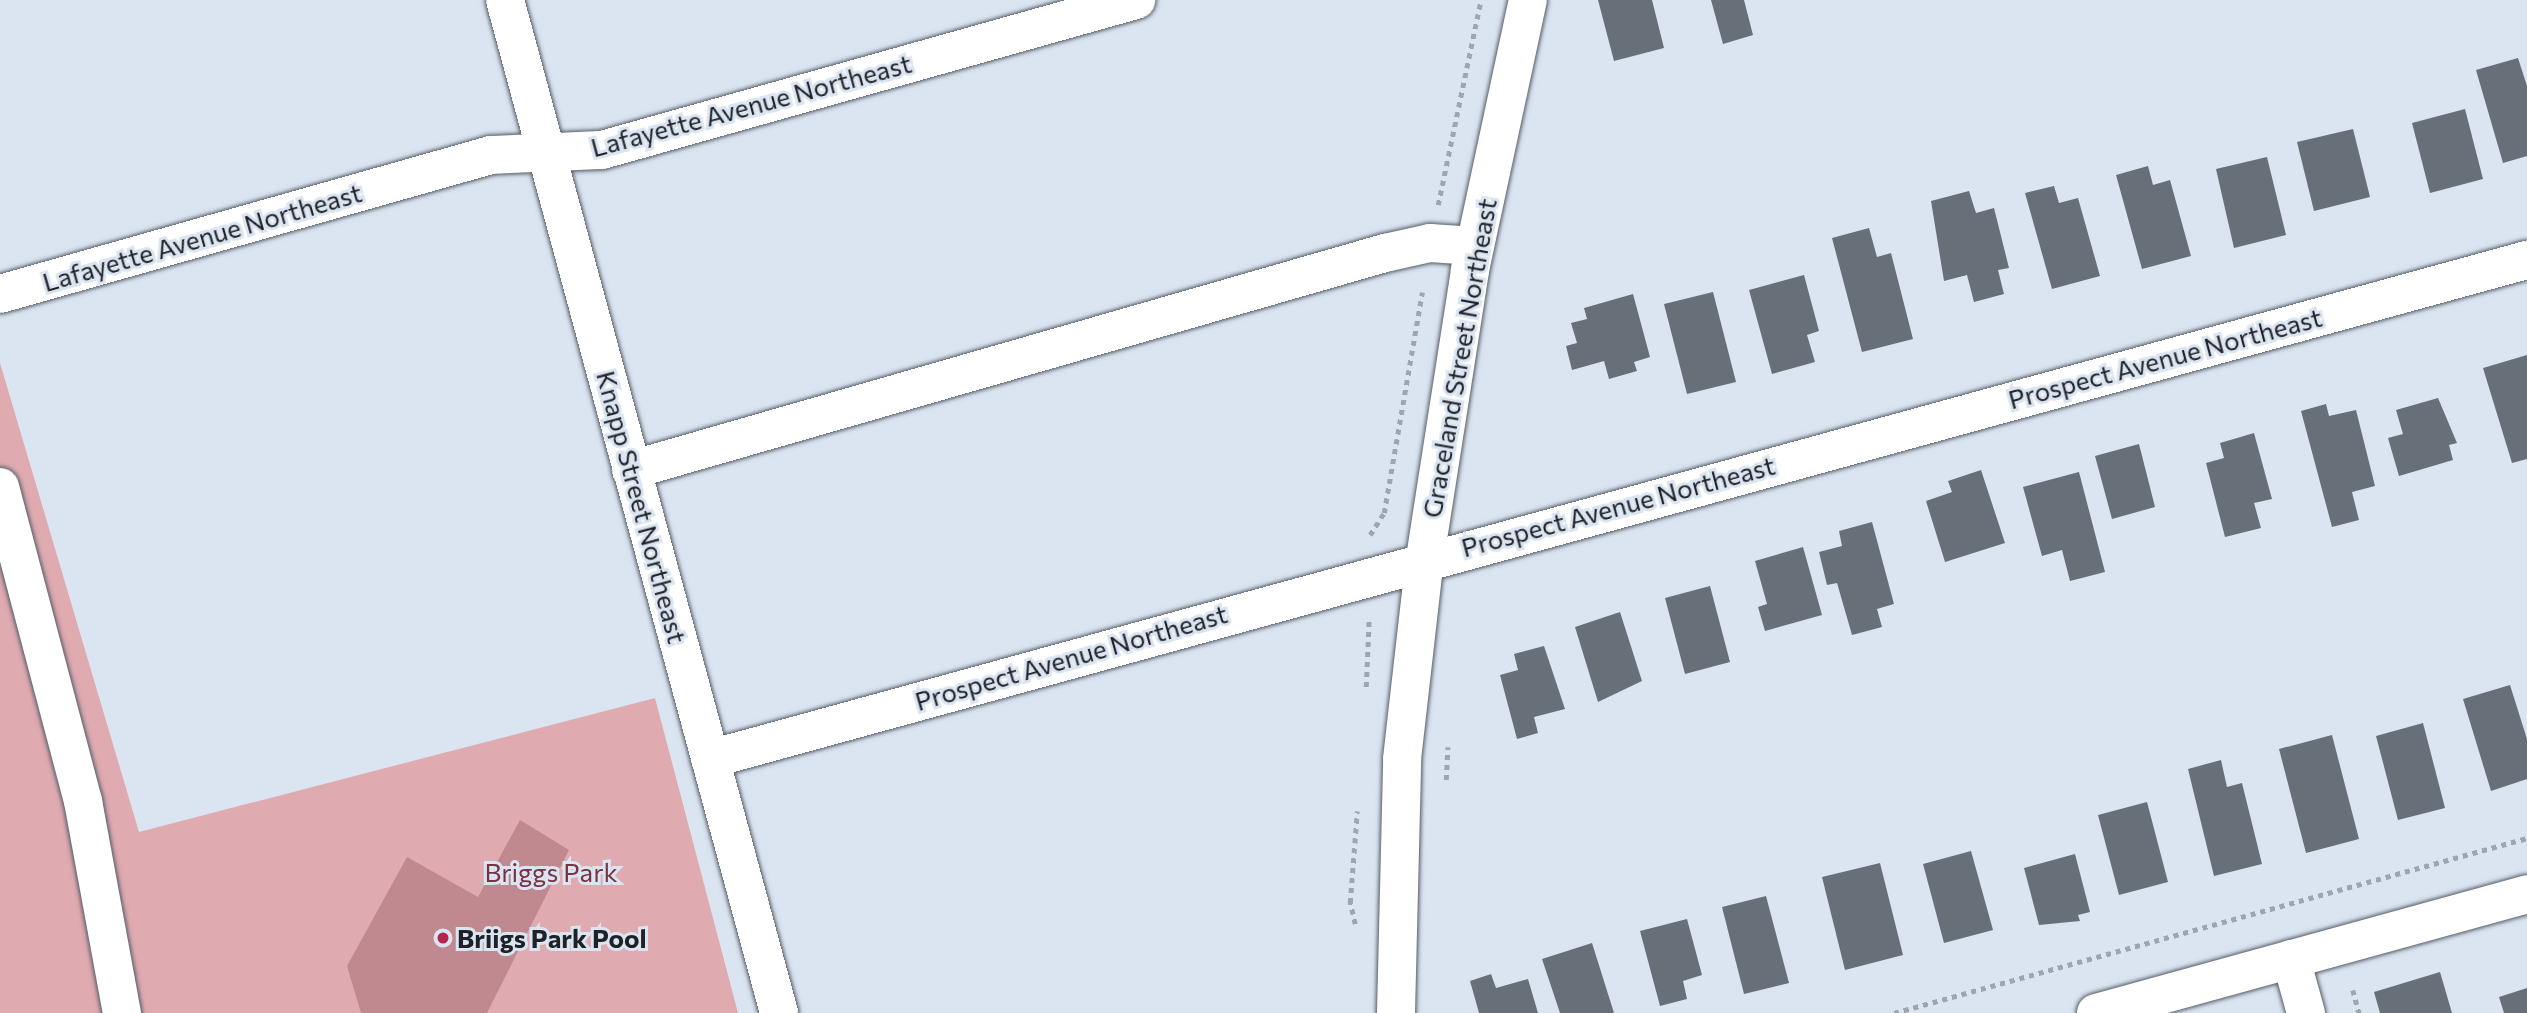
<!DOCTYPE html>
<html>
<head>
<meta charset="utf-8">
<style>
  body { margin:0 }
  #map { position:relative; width:2527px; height:1013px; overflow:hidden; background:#dbe5f1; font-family:Commissioner,sans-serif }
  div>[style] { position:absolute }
  .green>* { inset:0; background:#dfaab0 }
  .water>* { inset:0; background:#c0898f }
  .building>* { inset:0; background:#676f79 }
  .path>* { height:4.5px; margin-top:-2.25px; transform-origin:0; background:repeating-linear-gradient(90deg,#9ea5af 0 5px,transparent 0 10px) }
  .roads { filter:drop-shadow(0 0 2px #555d67) drop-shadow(0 0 2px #555d67) }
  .minor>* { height:38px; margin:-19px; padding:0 19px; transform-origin:19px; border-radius:19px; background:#fff }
  .dots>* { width:19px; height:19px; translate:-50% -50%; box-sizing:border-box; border:4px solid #dbe5f1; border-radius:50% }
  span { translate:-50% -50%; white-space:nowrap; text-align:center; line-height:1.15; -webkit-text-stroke:6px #dbe5f1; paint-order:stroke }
  .street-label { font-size:26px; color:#1e2125 }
  .park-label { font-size:26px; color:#793340 }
  .poi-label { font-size:26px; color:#1e2125; font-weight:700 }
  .left { translate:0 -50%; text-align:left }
</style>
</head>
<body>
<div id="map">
  <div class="green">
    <div style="clip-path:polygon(0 363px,139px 832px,655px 698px,738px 1013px,0 1013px)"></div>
  </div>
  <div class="water">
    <div style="clip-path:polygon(520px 820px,569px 850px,487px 1013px,361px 1013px,347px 966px,407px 857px,478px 897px)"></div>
  </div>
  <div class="building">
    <div style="clip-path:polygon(1598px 0,1652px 0,1664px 48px,1614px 61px)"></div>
    <div style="clip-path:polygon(1711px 0,1744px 0,1753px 35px,1723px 44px)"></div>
    <div style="clip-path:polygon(2518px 58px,2527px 86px,2527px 156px,2503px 163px,2476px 70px)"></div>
    <div style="clip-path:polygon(2465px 109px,2483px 179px,2430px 193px,2412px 123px)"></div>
    <div style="clip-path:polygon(2353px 129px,2370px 197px,2314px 211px,2297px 142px)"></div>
    <div style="clip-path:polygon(2267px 157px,2286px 235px,2234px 248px,2216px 169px)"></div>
    <div style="clip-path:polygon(2148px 166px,2153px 185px,2170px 180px,2191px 256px,2142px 269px,2116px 175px)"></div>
    <div style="clip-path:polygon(2054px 186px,2059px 203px,2078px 198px,2100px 276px,2052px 289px,2025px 193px)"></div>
    <div style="clip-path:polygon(1969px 191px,1976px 213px,1994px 208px,2009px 268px,1998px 270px,2004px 294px,1974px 302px,1967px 275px,1944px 281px,1931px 201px)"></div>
    <div style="clip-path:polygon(1869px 228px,1877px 257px,1891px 253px,1913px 339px,1862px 352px,1832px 238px)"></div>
    <div style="clip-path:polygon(1804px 275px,1819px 331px,1807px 335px,1815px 362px,1772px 374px,1749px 290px)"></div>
    <div style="clip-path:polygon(1713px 292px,1736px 382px,1687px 394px,1664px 304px)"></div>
    <div style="clip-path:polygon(1633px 294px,1650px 357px,1634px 362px,1637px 371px,1609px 379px,1604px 361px,1572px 370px,1566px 346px,1577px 343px,1571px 323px,1587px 319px,1584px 308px)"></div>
    <div style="clip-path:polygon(2527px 355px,2527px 459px,2512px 463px,2483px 368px)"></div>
    <div style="clip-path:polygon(2438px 398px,2457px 443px,2449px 445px,2453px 460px,2399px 476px,2388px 438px,2403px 434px,2396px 410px)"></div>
    <div style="clip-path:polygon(2326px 404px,2329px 416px,2356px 410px,2375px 486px,2352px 492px,2359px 520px,2332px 527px,2301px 411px)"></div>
    <div style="clip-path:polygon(2254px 433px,2272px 499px,2254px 503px,2261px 528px,2225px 537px,2206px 463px,2224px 458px,2220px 443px)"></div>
    <div style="clip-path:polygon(2139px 444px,2155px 507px,2112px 519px,2095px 456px)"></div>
    <div style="clip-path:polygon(1981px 470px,2005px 543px,1945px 562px,1926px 501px,1952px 492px,1948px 481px)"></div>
    <div style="clip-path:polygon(2079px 472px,2105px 572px,2070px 581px,2062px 550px,2042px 556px,2023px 487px)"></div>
    <div style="clip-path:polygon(1872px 522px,1894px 604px,1877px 609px,1882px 627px,1852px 635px,1837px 583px,1827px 585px,1819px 552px,1842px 546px,1839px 531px)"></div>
    <div style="clip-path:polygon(1803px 547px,1822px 615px,1765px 631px,1758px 607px,1767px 604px,1755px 561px)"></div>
    <div style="clip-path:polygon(1710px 586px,1730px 662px,1685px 674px,1665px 598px)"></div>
    <div style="clip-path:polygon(1620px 612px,1642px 681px,1598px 702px,1575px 627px)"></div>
    <div style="clip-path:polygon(1544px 646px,1565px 709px,1534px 717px,1538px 733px,1517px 739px,1500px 675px,1518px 670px,1514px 654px)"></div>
    <div style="clip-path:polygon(2510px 685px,2527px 739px,2527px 779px,2491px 791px,2463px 699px)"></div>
    <div style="clip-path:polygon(2423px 723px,2445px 808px,2398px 820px,2376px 736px)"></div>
    <div style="clip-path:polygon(2332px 735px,2359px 839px,2306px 853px,2279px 749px)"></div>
    <div style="clip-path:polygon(2221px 760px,2227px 787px,2242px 783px,2262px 864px,2214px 876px,2188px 769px)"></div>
    <div style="clip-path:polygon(2147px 802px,2168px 882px,2119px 895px,2098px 815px)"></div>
    <div style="clip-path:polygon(1971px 851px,1993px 930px,1944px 943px,1923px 864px)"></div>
    <div style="clip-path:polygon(2075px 854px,2090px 912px,2078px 915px,2080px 921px,2039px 925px,2024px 868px)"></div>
    <div style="clip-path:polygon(1880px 863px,1903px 955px,1845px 970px,1822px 877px)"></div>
    <div style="clip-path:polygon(1766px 896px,1789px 983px,1744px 994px,1722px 907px)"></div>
    <div style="clip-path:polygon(1687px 919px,1702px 975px,1683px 981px,1687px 999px,1660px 1006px,1640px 931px)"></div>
    <div style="clip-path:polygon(1592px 943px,1614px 1013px,1560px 1013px,1542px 959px)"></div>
    <div style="clip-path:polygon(2440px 972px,2452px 1013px,2380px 1013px,2374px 992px)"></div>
    <div style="clip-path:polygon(1491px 974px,1496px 988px,1528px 979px,1538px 1013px,1479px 1013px,1470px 981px)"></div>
    <div style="clip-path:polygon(2527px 988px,2527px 1013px,2504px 1013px,2499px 997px)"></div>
  </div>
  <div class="path">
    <div style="left:1438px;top:205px;width:209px;rotate:-78.2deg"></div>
    <div style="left:1370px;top:535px;width:26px;rotate:-58deg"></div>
    <div style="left:1384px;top:513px;width:224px;rotate:-80.2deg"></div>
    <div style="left:1366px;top:687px;width:68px;rotate:-87.5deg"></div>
    <div style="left:1446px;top:780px;width:33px;rotate:-87deg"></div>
    <div style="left:1355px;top:924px;width:22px;rotate:-103deg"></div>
    <div style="left:1350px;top:903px;width:92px;rotate:-85.6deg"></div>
    <div style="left:2353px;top:990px;width:24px;rotate:75deg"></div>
    <div style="left:1894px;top:1013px;width:657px;rotate:-15.45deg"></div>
  </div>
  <div class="roads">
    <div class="minor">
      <div style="left:505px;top:0;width:1049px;rotate:74.86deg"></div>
      <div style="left:0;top:294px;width:510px;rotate:-15.81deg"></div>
      <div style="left:491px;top:155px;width:111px;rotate:-2.6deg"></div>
      <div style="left:602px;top:150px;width:555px;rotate:-15.69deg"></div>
      <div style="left:631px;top:470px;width:785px;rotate:-16.06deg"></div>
      <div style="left:1385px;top:253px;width:46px;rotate:-12.5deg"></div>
      <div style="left:1430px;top:243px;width:45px;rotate:3.8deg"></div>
      <div style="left:0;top:487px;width:325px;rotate:75.2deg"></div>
      <div style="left:83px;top:801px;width:216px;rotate:79.6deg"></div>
      <div style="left:710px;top:759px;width:1884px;rotate:-15.36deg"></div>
      <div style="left:2291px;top:959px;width:56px;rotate:74.5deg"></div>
      <div style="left:1396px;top:1013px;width:254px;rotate:-88.6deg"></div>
      <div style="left:1402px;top:759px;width:202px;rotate:-83.5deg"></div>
      <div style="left:1425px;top:558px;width:291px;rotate:-81.1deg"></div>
      <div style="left:1470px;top:270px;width:276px;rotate:-77.9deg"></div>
      <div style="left:2096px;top:1013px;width:447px;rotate:-15.4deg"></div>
    </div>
  </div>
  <div class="dots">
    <div style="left:443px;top:938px;background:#b6254d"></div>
  </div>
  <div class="street-label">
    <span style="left:751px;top:105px;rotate:-15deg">Lafayette Avenue Northeast</span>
    <span style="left:202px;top:237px;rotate:-16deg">Lafayette Avenue Northeast</span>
    <span style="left:1459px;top:358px;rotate:-80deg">Graceland Street Northeast</span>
    <span style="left:2165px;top:358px;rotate:-15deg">Prospect Avenue Northeast</span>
    <span style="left:1618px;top:506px;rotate:-15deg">Prospect Avenue Northeast</span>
    <span style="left:642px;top:507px;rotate:75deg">Knapp Street Northeast</span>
    <span style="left:1071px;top:657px;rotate:-16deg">Prospect Avenue Northeast</span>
  </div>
  <div class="park-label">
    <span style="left:551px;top:872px">Briggs Park</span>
  </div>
  <div class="poi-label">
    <span class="left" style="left:457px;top:938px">Briigs Park Pool</span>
  </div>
</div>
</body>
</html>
